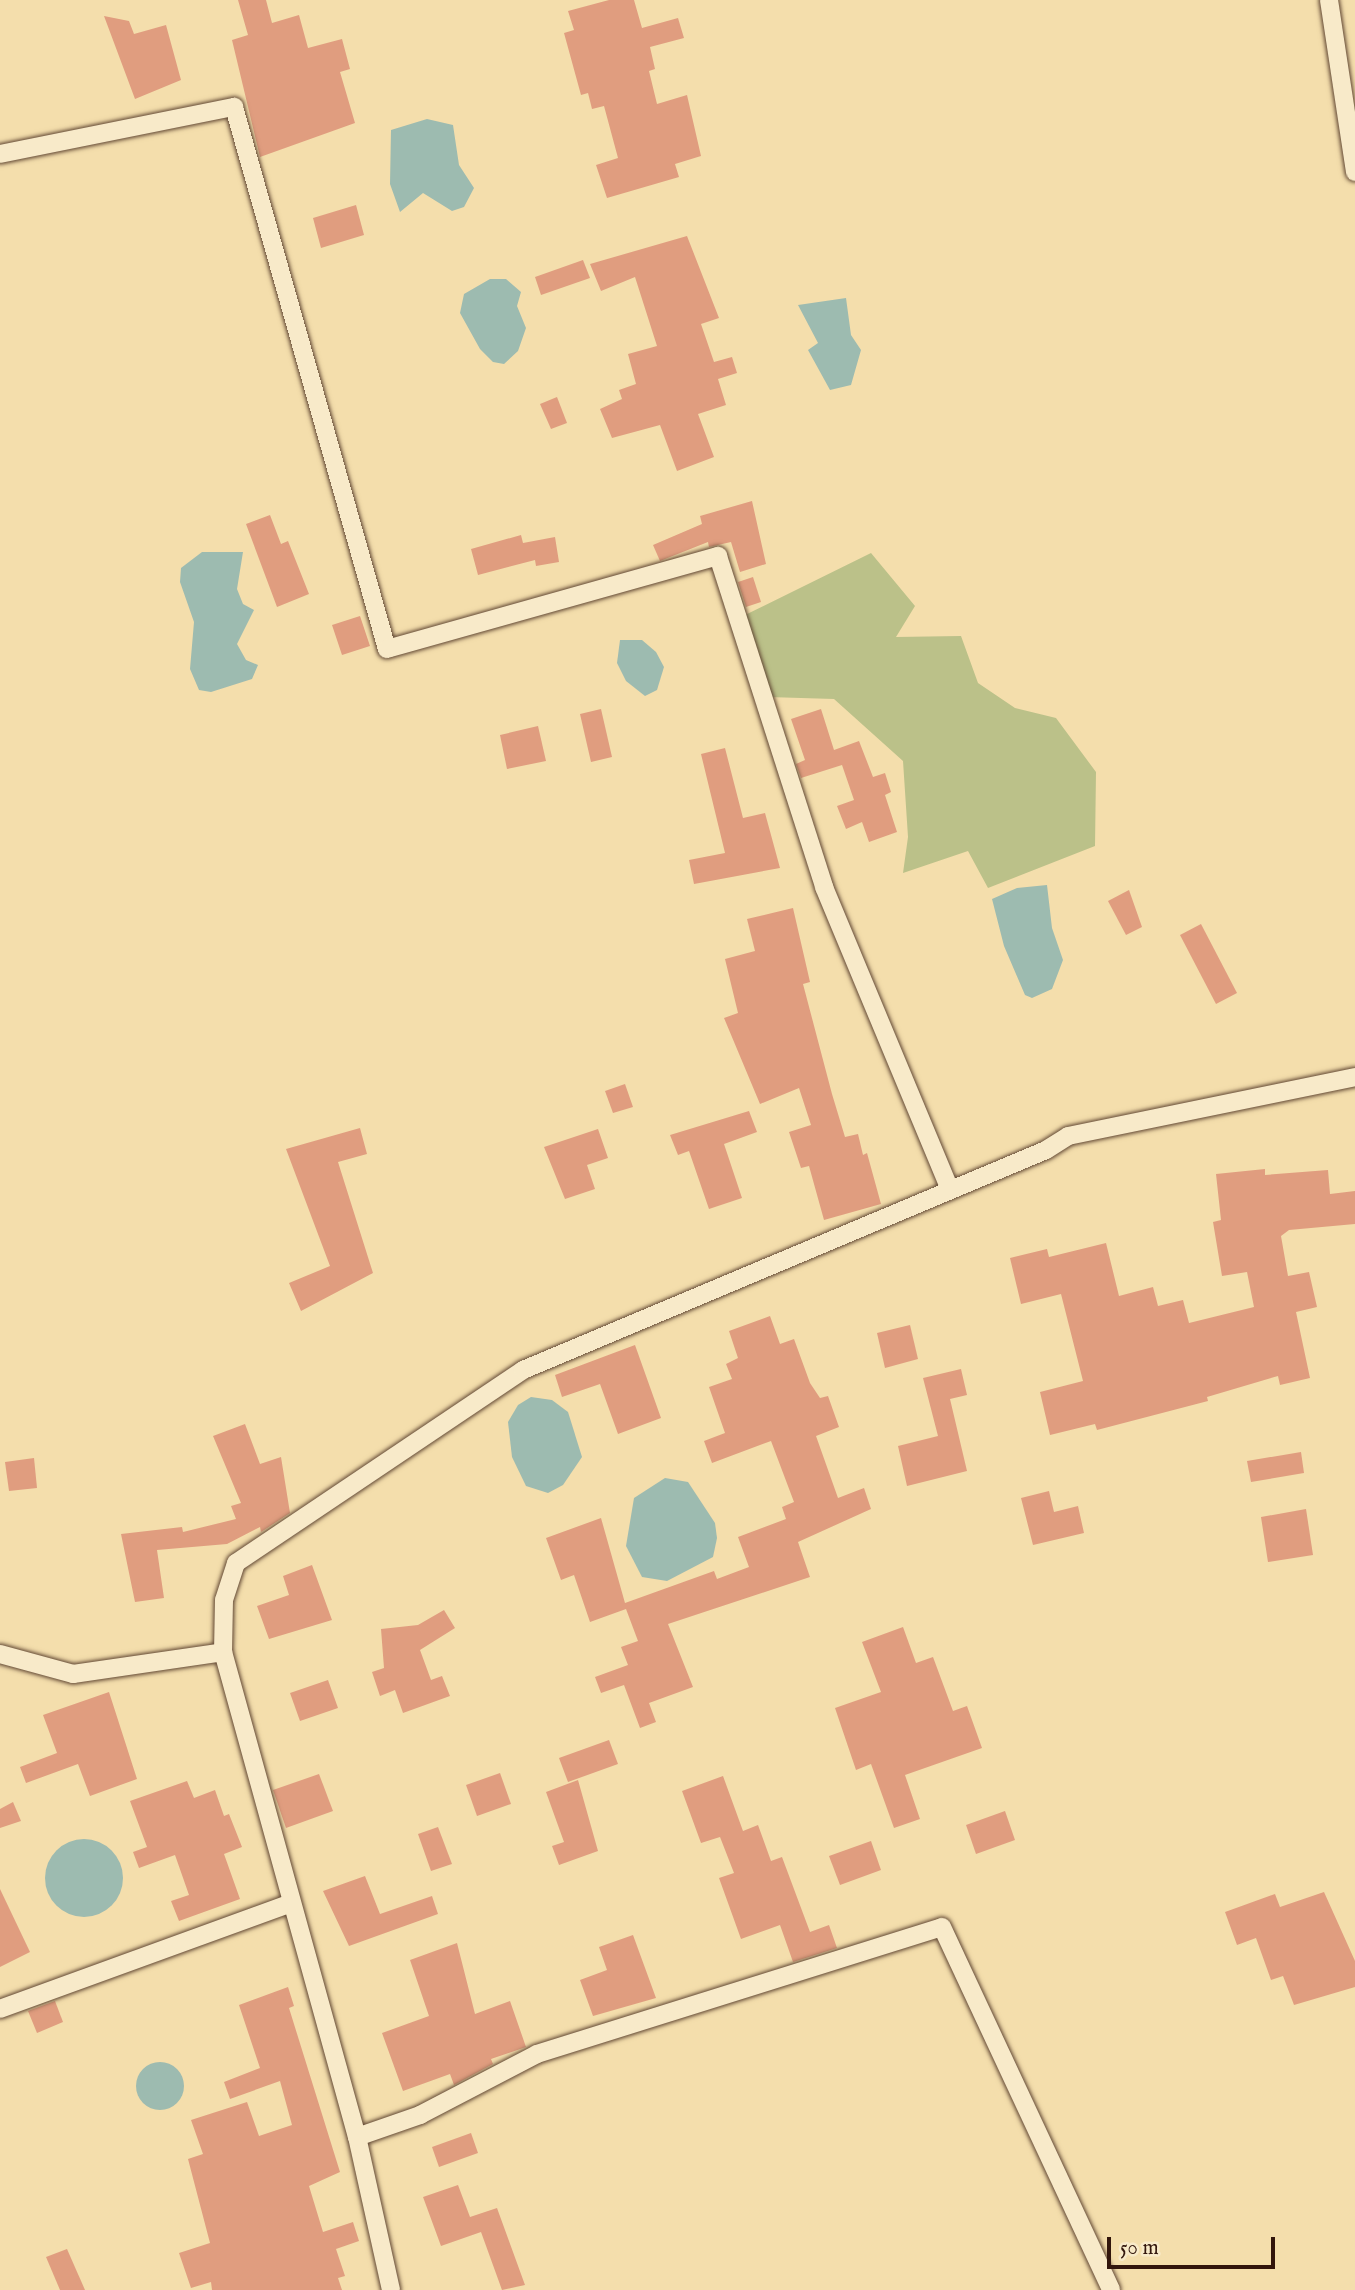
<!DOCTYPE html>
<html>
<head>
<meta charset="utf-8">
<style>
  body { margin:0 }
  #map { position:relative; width:1355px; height:2290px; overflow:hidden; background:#f4deac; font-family:"IM FELL English",serif }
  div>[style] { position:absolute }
  .green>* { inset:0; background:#bbc189 }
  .water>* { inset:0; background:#9dbbb0 }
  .round { border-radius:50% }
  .building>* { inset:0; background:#e09d7f }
  .roads { filter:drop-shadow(0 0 2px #624834) drop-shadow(0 0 2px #624834) }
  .street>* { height:18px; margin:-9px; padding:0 9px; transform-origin:9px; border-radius:9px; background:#f8eac9 }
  span { translate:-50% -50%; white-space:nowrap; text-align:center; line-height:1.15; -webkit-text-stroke:6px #f8eac9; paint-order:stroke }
  .scale { position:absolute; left:1107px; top:2237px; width:168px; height:32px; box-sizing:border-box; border:4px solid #32160c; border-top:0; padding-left:9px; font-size:21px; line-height:24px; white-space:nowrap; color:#32160c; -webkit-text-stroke:5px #f8eac9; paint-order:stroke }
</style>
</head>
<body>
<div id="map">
  <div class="green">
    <div style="clip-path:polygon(871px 553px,915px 606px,896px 637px,961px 636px,978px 683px,1015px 708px,1056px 718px,1096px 772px,1095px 846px,988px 888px,968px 851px,903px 873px,908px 837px,903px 761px,834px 699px,768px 697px,745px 615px)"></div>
  </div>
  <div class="water">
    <div style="clip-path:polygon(427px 119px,453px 125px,459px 165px,474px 188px,464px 207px,452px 211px,423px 193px,400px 212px,390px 184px,391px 130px)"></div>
    <div style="clip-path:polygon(490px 279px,506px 279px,521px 292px,517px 306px,526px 328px,518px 351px,504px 364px,493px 362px,480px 349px,460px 313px,464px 294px)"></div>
    <div style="clip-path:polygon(846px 298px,851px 335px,861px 350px,851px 385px,830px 390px,808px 350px,818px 343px,798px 305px)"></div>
    <div style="clip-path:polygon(202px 552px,243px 552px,237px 589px,243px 604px,254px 610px,237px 644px,246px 660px,258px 665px,252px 679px,211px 692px,199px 690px,190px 669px,194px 622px,180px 582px,181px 568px)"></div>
    <div style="clip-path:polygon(620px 640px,642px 640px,656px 652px,664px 667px,657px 690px,645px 696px,626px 681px,617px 663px)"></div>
    <div style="clip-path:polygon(1047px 885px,1052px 928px,1063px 960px,1052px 989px,1032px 998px,1025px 995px,1004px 946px,992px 899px,1017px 888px)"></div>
    <div style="clip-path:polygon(531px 1397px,552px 1400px,568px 1412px,582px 1457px,563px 1485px,548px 1493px,526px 1486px,512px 1457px,508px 1422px,518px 1405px)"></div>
    <div style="clip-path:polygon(665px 1478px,688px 1482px,715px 1523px,717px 1538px,713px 1557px,667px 1581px,642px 1577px,626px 1546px,634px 1498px)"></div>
    <div class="round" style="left:45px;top:1839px;width:78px;height:78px"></div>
    <div class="round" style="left:136px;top:2062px;width:48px;height:48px"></div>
  </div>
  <div class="building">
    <div style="clip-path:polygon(238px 0,266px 0,272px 23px,299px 15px,308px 48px,342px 39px,350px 69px,340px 72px,355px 123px,260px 157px,232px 40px,248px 35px)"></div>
    <div style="clip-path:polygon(609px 0,634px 0,642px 28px,678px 18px,684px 38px,650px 47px,655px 69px,649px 71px,657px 104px,687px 95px,701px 156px,675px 164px,679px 177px,607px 198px,596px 165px,618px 158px,604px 106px,592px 109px,588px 93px,581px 95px,564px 33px,574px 30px,568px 11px)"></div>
    <div style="clip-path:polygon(104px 16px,129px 21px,134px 34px,166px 25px,181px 80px,135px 99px)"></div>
    <div style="clip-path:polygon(356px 205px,364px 235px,321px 248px,313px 218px)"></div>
    <div style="clip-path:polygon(687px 236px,719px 318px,701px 324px,714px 362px,732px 357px,737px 373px,718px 379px,726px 405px,698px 414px,714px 457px,677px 471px,660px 425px,612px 438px,600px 409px,622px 399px,619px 390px,636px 384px,628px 354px,657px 346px,635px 277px,601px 291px,590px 264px)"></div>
    <div style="clip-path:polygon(583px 260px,590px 278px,541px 295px,535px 277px)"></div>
    <div style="clip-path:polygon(557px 397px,567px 423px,551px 429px,540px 404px)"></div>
    <div style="clip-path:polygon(752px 501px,766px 564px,740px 572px,731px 542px,709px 547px,708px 542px,660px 561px,653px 545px,702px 524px,700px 516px)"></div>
    <div style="clip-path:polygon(270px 515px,281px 544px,288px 541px,309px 594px,277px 607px,246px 524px)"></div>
    <div style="clip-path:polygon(521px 535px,523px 543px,555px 537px,559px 562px,536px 566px,535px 560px,478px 575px,471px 549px)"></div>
    <div style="clip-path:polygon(753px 577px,761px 602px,746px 607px,738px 582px)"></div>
    <div style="clip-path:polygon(360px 616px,370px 646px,342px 655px,332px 625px)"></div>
    <div style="clip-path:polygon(601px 709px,612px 757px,591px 762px,580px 714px)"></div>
    <div style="clip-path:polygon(821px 709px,834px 750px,859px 741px,873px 777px,885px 773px,891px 792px,885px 795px,897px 832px,869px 842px,862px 822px,846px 829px,837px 806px,854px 800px,842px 765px,801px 778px,796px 764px,805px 760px,791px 719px)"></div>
    <div style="clip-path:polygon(538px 726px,546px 761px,507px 769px,500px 735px)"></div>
    <div style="clip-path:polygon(725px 748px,743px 818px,765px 813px,780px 868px,694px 884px,689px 860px,725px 853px,701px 754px)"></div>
    <div style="clip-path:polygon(1129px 890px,1142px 927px,1126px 935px,1108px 901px)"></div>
    <div style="clip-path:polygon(793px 908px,810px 982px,803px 984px,832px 1094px,845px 1137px,858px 1134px,863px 1155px,867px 1153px,881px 1204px,824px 1220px,809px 1166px,801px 1168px,789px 1132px,811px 1125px,799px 1088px,760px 1104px,724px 1018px,738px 1013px,725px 959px,755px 951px,747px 919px)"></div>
    <div style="clip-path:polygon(1201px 924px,1237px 993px,1216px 1004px,1180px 935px)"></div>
    <div style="clip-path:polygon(625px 1084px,633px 1107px,613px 1113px,605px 1091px)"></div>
    <div style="clip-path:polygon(749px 1111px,757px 1132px,724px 1144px,742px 1198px,709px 1209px,689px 1151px,678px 1155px,670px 1135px)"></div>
    <div style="clip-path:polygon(360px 1128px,367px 1154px,338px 1162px,373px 1273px,301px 1311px,289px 1283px,330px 1266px,286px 1149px)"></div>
    <div style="clip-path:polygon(598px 1129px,608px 1158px,587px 1165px,595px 1189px,565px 1199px,544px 1147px)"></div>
    <div style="clip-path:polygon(1265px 1169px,1265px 1175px,1328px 1170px,1330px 1194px,1355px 1191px,1355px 1224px,1289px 1230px,1281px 1236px,1288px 1276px,1309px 1272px,1317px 1307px,1296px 1312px,1310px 1378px,1280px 1385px,1278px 1376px,1207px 1397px,1208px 1401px,1097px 1430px,1095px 1424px,1050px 1435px,1040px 1392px,1083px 1381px,1061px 1294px,1021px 1304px,1010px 1258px,1047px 1249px,1049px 1257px,1106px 1243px,1119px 1296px,1153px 1287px,1158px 1306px,1183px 1300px,1189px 1323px,1254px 1307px,1247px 1272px,1222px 1276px,1213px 1222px,1221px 1220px,1216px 1174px)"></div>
    <div style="clip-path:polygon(770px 1316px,780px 1344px,794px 1339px,810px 1383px,820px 1398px,828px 1396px,839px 1427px,816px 1436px,838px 1498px,864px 1488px,871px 1509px,798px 1542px,810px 1577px,668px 1624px,693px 1687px,649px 1703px,656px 1722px,640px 1728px,624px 1685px,601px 1693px,595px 1677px,628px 1665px,621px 1647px,638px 1641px,626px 1609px,590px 1622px,574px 1575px,561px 1580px,546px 1538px,601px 1518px,625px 1603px,714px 1571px,717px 1579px,749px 1567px,738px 1537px,786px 1519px,782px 1507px,794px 1502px,771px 1441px,712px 1463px,704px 1441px,725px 1433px,709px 1387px,732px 1379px,726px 1364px,738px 1358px,729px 1331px)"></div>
    <div style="clip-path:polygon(910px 1325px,918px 1359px,885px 1368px,877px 1333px)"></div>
    <div style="clip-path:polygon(635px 1345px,661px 1418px,618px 1434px,600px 1384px,562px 1397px,555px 1375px)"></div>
    <div style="clip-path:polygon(961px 1369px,967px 1395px,950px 1399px,967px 1471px,907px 1486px,898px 1446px,938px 1436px,923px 1378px)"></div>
    <div style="clip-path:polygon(245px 1424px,260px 1464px,281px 1457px,290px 1513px,261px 1532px,260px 1527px,227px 1544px,157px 1550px,164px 1598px,135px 1602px,121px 1534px,182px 1527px,183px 1532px,236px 1519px,231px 1506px,241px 1503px,213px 1436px)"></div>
    <div style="clip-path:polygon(1301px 1452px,1304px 1473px,1251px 1482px,1247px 1461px)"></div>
    <div style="clip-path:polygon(34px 1458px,37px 1488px,9px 1491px,5px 1462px)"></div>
    <div style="clip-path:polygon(1049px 1491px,1054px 1512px,1078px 1506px,1084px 1533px,1033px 1545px,1021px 1498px)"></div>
    <div style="clip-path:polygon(1306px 1509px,1313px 1555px,1268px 1562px,1261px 1517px)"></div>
    <div style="clip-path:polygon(312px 1565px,332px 1620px,269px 1639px,257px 1606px,289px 1595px,283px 1576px)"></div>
    <div style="clip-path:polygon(444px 1610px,455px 1628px,420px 1650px,431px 1680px,442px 1676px,450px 1696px,403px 1713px,395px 1690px,380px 1696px,372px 1672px,384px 1668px,381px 1629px,418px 1625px)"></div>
    <div style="clip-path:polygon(903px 1627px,916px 1663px,933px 1657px,953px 1711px,967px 1706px,982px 1748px,905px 1775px,920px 1819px,894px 1828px,871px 1764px,856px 1770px,835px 1708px,881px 1692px,862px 1642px)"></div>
    <div style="clip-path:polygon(328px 1680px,338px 1708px,300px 1721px,290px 1693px)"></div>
    <div style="clip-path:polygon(109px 1692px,137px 1779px,90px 1796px,78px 1764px,26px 1783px,20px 1767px,57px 1753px,43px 1715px)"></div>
    <div style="clip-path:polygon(609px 1740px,618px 1764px,568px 1782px,559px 1758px)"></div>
    <div style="clip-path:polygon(500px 1773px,511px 1804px,477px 1816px,466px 1785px)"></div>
    <div style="clip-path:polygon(319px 1774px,333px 1811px,286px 1828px,273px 1790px)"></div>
    <div style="clip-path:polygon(723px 1776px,743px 1831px,758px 1825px,771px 1861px,782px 1857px,810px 1932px,829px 1925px,837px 1948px,793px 1962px,780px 1925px,741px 1939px,719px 1878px,734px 1873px,720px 1837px,701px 1843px,682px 1791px)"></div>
    <div style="clip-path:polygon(578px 1780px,598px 1851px,559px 1865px,552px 1846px,564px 1842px,546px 1792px)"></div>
    <div style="clip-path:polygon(187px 1781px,194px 1798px,215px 1790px,224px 1816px,229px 1814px,242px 1847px,224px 1854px,240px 1899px,179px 1921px,171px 1901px,189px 1895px,175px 1855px,139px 1868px,133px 1852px,147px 1847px,130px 1801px)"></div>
    <div style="clip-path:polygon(13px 1802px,21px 1821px,0 1828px,0 1809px)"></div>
    <div style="clip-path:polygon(1005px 1811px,1015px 1840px,976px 1854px,966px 1825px)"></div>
    <div style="clip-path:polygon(438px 1827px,452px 1864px,431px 1871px,418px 1834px)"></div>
    <div style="clip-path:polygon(871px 1841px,881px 1870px,840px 1885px,829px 1856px)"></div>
    <div style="clip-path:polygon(365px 1876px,380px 1914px,432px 1896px,438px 1914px,349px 1946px,323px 1891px)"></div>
    <div style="clip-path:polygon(0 1889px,30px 1952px,0 1967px)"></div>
    <div style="clip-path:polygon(1324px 1892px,1355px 1961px,1355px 1987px,1294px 2005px,1283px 1976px,1271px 1980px,1256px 1938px,1237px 1945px,1225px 1912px,1275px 1894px,1280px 1907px)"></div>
    <div style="clip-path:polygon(633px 1935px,656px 1998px,593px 2016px,580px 1980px,607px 1970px,599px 1947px)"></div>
    <div style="clip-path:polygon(457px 1943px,475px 2014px,510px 2001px,526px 2047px,491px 2059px,493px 2064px,454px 2085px,450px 2074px,403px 2091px,382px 2033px,429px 2016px,410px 1960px)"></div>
    <div style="clip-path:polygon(288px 1987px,294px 2006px,289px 2008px,340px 2172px,309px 2186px,323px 2232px,353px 2222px,359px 2241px,336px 2249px,345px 2276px,338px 2278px,342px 2290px,212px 2290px,211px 2282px,191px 2288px,179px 2253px,210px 2243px,188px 2159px,203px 2154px,191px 2120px,247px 2102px,259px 2136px,292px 2125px,280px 2081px,230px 2099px,224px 2082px,260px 2068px,239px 2005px)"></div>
    <div style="clip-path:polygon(55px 2001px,63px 2022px,37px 2033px,28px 2011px)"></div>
    <div style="clip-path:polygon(471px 2133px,478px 2153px,439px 2167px,432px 2147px)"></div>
    <div style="clip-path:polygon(458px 2185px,470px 2217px,497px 2208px,525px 2285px,502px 2290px,481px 2232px,441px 2246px,423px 2197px)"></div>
    <div style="clip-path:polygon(67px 2249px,85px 2290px,60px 2290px,46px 2257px)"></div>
  </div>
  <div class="roads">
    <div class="street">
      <div style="left:1329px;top:0;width:174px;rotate:81.4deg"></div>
      <div style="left:0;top:154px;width:239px;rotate:-11.4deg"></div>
      <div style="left:234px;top:107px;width:563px;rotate:74.24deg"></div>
      <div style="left:387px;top:649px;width:344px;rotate:-15.7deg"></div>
      <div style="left:718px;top:556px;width:348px;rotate:72.2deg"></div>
      <div style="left:824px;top:887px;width:326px;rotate:67.4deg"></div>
      <div style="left:0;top:1654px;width:76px;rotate:15.3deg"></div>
      <div style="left:73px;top:1674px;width:152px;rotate:-8.3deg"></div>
      <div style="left:0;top:2009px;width:307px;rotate:-20deg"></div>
      <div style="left:357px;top:2137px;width:67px;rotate:-19.2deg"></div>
      <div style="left:420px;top:2115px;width:132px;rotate:-27.5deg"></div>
      <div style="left:537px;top:2054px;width:424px;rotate:-17.4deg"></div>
      <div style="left:942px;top:1927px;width:400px;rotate:65deg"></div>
      <div style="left:391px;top:2290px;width:157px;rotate:-102.5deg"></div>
      <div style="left:357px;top:2137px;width:503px;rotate:-105.44deg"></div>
      <div style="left:223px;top:1652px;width:52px;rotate:-88.9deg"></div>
      <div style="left:224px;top:1600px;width:39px;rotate:-72deg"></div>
      <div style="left:236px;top:1563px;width:346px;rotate:-33.9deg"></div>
      <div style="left:523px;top:1370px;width:567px;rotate:-22.81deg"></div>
      <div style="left:1046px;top:1150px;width:26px;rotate:-32deg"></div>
      <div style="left:1068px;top:1136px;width:293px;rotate:-11.6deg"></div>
    </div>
  </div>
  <div class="scale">50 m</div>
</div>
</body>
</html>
